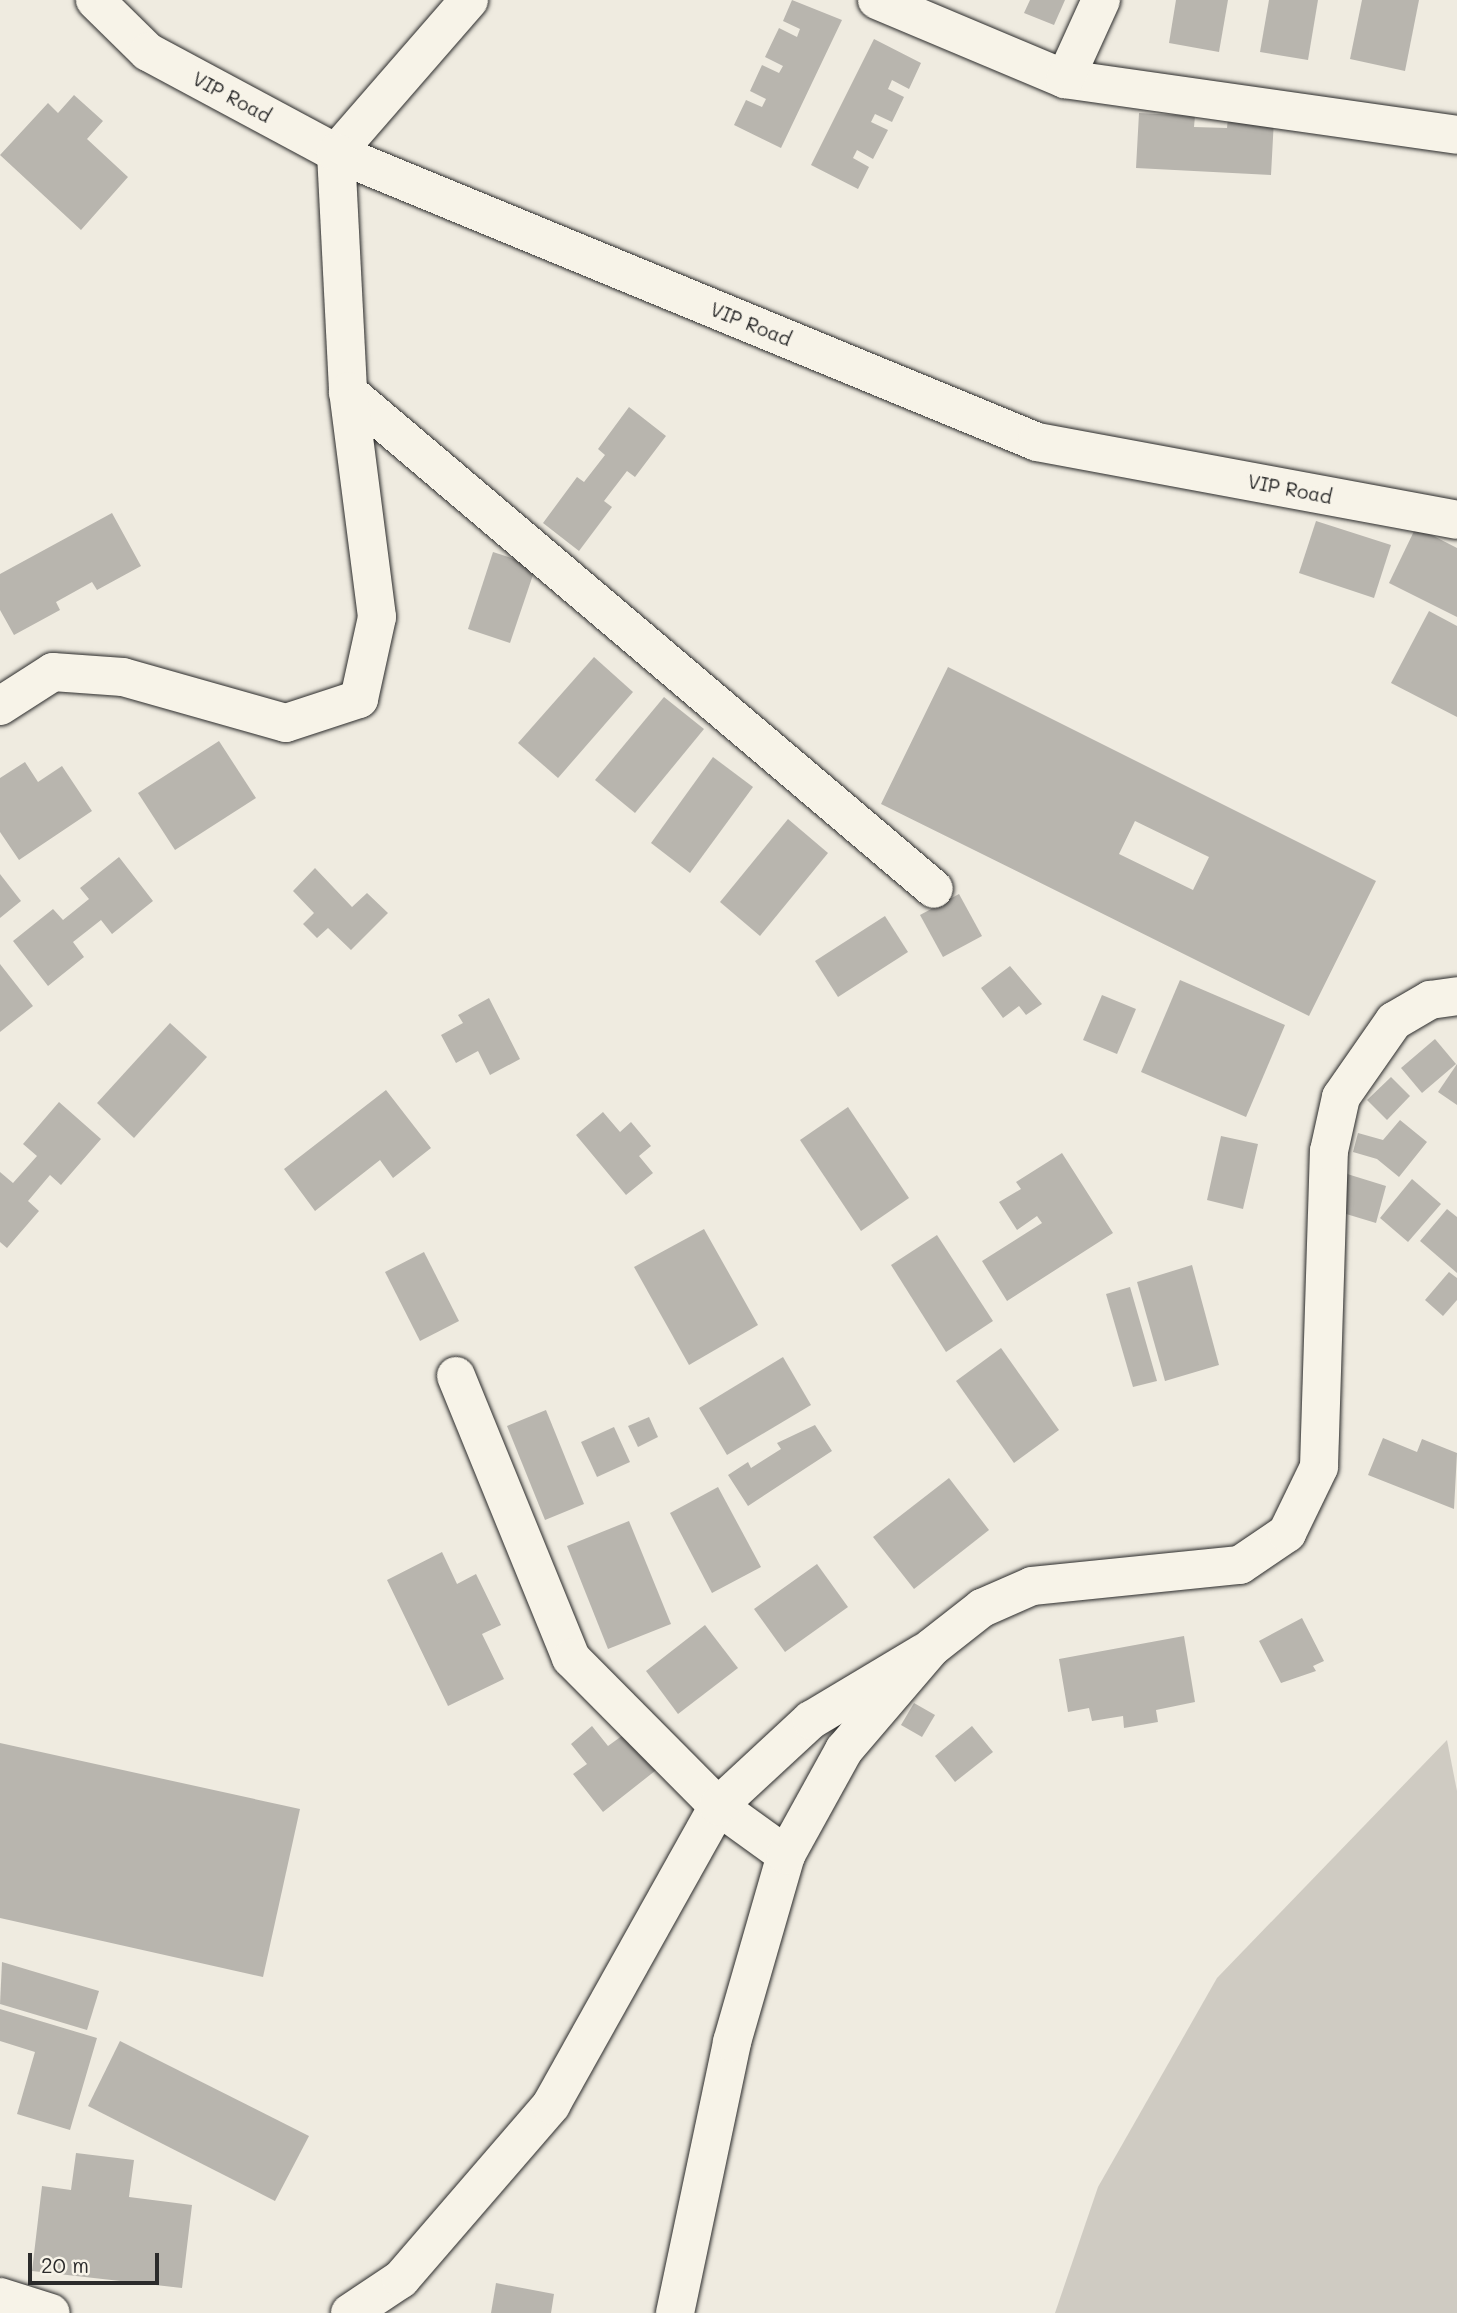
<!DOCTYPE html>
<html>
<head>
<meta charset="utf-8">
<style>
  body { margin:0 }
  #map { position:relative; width:1457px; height:2313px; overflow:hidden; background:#efebe0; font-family:Mali,sans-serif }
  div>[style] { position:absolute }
  .green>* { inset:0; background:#cfcbc2 }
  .building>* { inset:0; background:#b8b5ae }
  .roads { filter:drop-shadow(0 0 2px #2b2b2b) drop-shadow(0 0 2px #2b2b2b) }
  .street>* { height:38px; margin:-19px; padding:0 19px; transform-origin:19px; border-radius:19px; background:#f7f3e8 }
  .secondary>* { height:38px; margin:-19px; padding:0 19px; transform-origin:19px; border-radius:19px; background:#f7f3e8 }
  span { translate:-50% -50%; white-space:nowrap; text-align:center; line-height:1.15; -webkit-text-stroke:7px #f7f3e8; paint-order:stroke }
  .street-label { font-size:19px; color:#2b2b2b }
  .scale { position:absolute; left:28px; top:2253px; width:131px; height:32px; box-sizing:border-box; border:4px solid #2b2b2b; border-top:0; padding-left:9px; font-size:21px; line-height:24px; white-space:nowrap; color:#2b2b2b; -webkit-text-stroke:5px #f7f3e8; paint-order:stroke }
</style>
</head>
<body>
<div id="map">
  <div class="green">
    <div style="clip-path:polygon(1447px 1740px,1457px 1791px,1457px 2313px,1055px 2313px,1098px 2187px,1217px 1978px)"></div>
  </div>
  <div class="building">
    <div style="clip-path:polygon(792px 0,842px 20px,781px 148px,734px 125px,746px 100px,762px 107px,766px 99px,750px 91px,762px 65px,779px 73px,783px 66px,765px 57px,779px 28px,797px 37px,800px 29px,783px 21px)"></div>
    <div style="clip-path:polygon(1030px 0,1065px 0,1054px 25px,1024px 13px)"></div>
    <div style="clip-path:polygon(1176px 0,1228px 0,1219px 52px,1169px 43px)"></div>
    <div style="clip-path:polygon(1269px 0,1318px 0,1308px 60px,1260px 52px)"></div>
    <div style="clip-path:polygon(1362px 0,1419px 0,1405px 71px,1350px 59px)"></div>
    <div style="clip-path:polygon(874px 39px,921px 63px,909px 89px,892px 80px,888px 89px,904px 97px,892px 122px,875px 114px,871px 122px,888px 130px,873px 159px,857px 150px,853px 158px,869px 167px,858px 189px,811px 165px)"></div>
    <div style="clip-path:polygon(74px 95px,103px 121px,87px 139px,128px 177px,81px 230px,0 155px,48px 103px,58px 113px)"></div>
    <div style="clip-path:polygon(1139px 113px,1195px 116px,1194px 127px,1227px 128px,1228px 118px,1274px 119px,1271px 175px,1136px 168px)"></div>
    <div style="clip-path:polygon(629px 407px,666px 436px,635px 477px,627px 471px,604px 501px,612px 507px,579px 551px,543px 523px,577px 477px,584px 482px,605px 455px,598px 449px)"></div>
    <div style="clip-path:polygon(112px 513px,141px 566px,97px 590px,92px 582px,56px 602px,60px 610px,14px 635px,0 610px,0 574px)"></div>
    <div style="clip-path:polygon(1316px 521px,1391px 545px,1374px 598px,1299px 573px)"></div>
    <div style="clip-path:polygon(1416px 527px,1457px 548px,1457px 617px,1389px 583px)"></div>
    <div style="clip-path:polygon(493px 552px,536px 566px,510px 643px,468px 629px)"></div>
    <div style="clip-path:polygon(1429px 611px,1457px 626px,1457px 717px,1391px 683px)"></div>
    <div style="clip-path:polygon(594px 657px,633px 692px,558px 778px,518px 743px)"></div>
    <div style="clip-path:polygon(evenodd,948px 667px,1376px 881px,1309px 1016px,881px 804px,948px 667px,1135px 821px,1209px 857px,1193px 890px,1119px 854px,1135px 821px)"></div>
    <div style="clip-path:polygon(664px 697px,704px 729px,635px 813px,595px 780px)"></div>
    <div style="clip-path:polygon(219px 741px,256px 798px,175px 850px,138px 793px)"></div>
    <div style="clip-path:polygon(713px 757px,753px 787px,690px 873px,651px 843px)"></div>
    <div style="clip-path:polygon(25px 762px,38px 782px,62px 766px,92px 811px,19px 860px,0 832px,0 778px)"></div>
    <div style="clip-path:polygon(788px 819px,828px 853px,760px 936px,720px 902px)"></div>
    <div style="clip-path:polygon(119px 857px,153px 901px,112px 934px,101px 920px,73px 942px,84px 957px,48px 986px,13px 941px,53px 909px,63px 920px,89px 899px,80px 888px)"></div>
    <div style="clip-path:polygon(315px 868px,352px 907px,367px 893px,388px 913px,351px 950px,328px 928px,317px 938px,303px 924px,314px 913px,293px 891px)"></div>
    <div style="clip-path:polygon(0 874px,21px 901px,0 918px)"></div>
    <div style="clip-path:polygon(959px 894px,982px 936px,943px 957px,920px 915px)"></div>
    <div style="clip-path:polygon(885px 916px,908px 952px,838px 997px,815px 961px)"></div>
    <div style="clip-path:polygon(0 964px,33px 1006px,0 1032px)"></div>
    <div style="clip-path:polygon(1010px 966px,1042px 1004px,1026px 1015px,1019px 1006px,1003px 1018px,981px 988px)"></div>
    <div style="clip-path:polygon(1180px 980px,1285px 1025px,1246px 1117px,1141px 1072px)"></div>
    <div style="clip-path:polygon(1102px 995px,1136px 1009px,1117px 1054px,1083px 1040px)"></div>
    <div style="clip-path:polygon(489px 998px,520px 1059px,490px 1075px,478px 1051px,456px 1063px,441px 1035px,463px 1023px,458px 1015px)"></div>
    <div style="clip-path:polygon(170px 1023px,207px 1057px,134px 1138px,97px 1103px)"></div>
    <div style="clip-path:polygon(1435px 1039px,1456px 1064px,1422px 1093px,1401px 1068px)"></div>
    <div style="clip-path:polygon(1457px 1064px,1457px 1105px,1438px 1092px)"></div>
    <div style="clip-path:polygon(1391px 1077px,1410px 1096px,1387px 1120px,1367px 1100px)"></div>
    <div style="clip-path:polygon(386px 1090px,431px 1148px,393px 1178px,380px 1160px,315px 1211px,284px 1169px)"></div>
    <div style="clip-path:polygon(59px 1102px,101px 1139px,61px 1185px,50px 1175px,28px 1201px,39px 1211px,7px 1248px,0 1242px,0 1172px,13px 1183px,37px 1156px,23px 1144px)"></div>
    <div style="clip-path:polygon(848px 1107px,909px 1198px,861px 1231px,800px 1140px)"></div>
    <div style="clip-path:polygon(603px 1112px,620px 1132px,631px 1122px,651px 1146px,639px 1156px,653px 1173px,626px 1195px,576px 1135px)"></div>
    <div style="clip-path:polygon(1400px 1120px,1427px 1142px,1399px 1177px,1377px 1159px,1353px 1152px,1358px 1133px,1383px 1140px)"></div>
    <div style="clip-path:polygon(1221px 1136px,1258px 1144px,1243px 1209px,1207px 1200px)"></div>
    <div style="clip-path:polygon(1062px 1153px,1113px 1233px,1007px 1301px,982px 1261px,1042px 1223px,1037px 1216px,1017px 1230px,999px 1202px,1021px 1189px,1016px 1182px)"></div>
    <div style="clip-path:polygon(1344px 1173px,1386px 1186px,1376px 1223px,1333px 1210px)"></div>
    <div style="clip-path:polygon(1412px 1179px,1441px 1204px,1408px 1242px,1380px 1218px)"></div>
    <div style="clip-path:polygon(1447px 1209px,1457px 1217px,1457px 1273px,1420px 1241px)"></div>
    <div style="clip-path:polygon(704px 1229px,758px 1325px,689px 1365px,634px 1267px)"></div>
    <div style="clip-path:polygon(937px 1235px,993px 1321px,946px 1352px,891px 1265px)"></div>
    <div style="clip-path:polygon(424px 1252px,459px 1321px,420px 1341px,385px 1272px)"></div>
    <div style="clip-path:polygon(1192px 1265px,1219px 1365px,1165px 1381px,1137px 1282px)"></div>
    <div style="clip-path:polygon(1449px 1272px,1457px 1278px,1457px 1300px,1443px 1316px,1425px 1300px)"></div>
    <div style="clip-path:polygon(1130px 1287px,1157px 1381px,1133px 1387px,1106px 1294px)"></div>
    <div style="clip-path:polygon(1001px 1348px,1059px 1430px,1014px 1463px,956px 1381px)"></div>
    <div style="clip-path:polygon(783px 1357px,811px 1405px,727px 1455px,699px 1408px)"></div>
    <div style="clip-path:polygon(546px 1410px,584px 1504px,545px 1520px,507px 1426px)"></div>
    <div style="clip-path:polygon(649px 1417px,658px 1437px,638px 1447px,628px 1426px)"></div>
    <div style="clip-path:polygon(815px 1425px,832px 1451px,748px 1506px,728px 1475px,748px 1462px,751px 1468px,781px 1449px,777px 1443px)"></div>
    <div style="clip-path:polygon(614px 1427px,630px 1462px,597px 1477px,581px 1442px)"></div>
    <div style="clip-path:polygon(1383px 1438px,1417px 1452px,1422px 1439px,1457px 1453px,1454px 1509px,1368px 1475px)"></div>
    <div style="clip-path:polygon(949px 1478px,989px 1530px,914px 1589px,873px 1537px)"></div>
    <div style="clip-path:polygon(718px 1487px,761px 1567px,712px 1593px,670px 1513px)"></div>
    <div style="clip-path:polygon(629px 1521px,671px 1624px,608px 1649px,567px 1546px)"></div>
    <div style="clip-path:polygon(442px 1552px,457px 1584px,476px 1574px,501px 1625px,482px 1634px,504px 1679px,448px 1706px,387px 1580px)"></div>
    <div style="clip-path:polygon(817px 1564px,848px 1607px,785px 1652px,754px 1609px)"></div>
    <div style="clip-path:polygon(1302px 1618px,1324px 1661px,1313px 1666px,1316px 1671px,1281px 1683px,1259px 1641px)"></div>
    <div style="clip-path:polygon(705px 1625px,738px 1668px,678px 1714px,646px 1671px)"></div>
    <div style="clip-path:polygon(1184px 1636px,1195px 1702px,1156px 1710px,1158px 1722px,1124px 1728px,1123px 1716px,1092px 1721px,1089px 1708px,1068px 1712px,1059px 1659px)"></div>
    <div style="clip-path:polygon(914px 1703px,935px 1715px,922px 1737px,901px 1725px)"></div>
    <div style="clip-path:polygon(592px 1726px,608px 1746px,630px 1730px,660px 1767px,603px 1812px,573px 1774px,587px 1764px,571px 1744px)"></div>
    <div style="clip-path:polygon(972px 1726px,993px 1752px,955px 1782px,935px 1756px)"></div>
    <div style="clip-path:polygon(0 1743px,300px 1809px,263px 1977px,0 1918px)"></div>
    <div style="clip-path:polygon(2px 1962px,99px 1991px,87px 2030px,0 2004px)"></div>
    <div style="clip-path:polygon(0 2009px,97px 2038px,70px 2130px,17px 2114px,35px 2052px,0 2041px)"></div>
    <div style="clip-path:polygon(120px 2041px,309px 2136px,275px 2201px,88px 2106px)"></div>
    <div style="clip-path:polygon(76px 2153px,134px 2160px,129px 2197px,192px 2205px,182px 2288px,32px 2271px,42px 2186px,71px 2190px)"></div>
    <div style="clip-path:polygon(496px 2283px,554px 2294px,551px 2313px,491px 2313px)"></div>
  </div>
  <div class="roads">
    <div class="street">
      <div style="left:469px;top:0;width:203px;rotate:131deg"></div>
      <div style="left:336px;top:153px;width:239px;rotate:87.1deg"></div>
      <div style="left:348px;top:392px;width:768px;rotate:40.3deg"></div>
      <div style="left:877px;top:0;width:204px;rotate:22.8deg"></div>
      <div style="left:1065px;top:79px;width:396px;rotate:8.1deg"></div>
      <div style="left:1065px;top:79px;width:87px;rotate:-65.5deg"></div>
      <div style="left:0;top:706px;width:63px;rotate:-32.7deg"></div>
      <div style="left:53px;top:672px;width:70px;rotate:4.1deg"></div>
      <div style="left:123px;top:677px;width:169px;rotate:15.8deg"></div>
      <div style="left:286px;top:723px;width:77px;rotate:-18.2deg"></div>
      <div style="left:359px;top:699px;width:84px;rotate:-77.6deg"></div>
      <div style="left:377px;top:617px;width:227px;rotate:-97.3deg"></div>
      <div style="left:456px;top:1376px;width:305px;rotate:67.8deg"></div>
      <div style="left:571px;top:1658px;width:209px;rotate:45.2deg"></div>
      <div style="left:718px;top:1806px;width:84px;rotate:35.8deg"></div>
      <div style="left:0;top:2297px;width:53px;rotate:17.4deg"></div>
      <div style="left:350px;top:2313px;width:61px;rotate:-33.7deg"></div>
      <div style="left:401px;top:2279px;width:230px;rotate:-49.2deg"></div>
      <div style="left:551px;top:2105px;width:342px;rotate:-60.8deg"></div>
      <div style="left:718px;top:1806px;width:127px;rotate:-42.8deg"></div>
      <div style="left:811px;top:1720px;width:131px;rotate:-30.9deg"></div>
    </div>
    <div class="secondary">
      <div style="left:95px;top:0;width:74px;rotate:44.5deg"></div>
      <div style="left:148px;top:52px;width:213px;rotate:28.2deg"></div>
      <div style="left:336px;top:153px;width:758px;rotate:22.4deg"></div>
      <div style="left:1037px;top:442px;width:427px;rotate:10.5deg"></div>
      <div style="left:675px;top:2313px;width:277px;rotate:-78.1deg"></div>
      <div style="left:732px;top:2042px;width:195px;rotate:-73.9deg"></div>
      <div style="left:786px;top:1855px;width:120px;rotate:-61.1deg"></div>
      <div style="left:844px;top:1750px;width:134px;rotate:-49.5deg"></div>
      <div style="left:931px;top:1648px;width:65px;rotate:-38.1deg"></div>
      <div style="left:982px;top:1608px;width:55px;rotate:-23.7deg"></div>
      <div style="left:1032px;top:1586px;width:209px;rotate:-5.8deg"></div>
      <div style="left:1240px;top:1565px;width:57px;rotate:-34.2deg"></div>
      <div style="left:1287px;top:1533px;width:73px;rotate:-64.1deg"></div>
      <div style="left:1319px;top:1467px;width:316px;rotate:-88.2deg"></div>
      <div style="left:1329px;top:1151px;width:55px;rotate:-77.5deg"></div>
      <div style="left:1341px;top:1097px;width:93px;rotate:-55.1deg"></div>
      <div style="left:1394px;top:1021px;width:42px;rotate:-30.3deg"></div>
      <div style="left:1430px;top:1000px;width:27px;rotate:-8deg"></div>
    </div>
  </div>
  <div class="street-label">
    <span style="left:232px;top:97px;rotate:28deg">VIP Road</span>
    <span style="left:751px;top:324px;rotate:22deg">VIP Road</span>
    <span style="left:1290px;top:489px;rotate:11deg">VIP Road</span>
  </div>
  <div class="scale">20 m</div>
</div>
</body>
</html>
